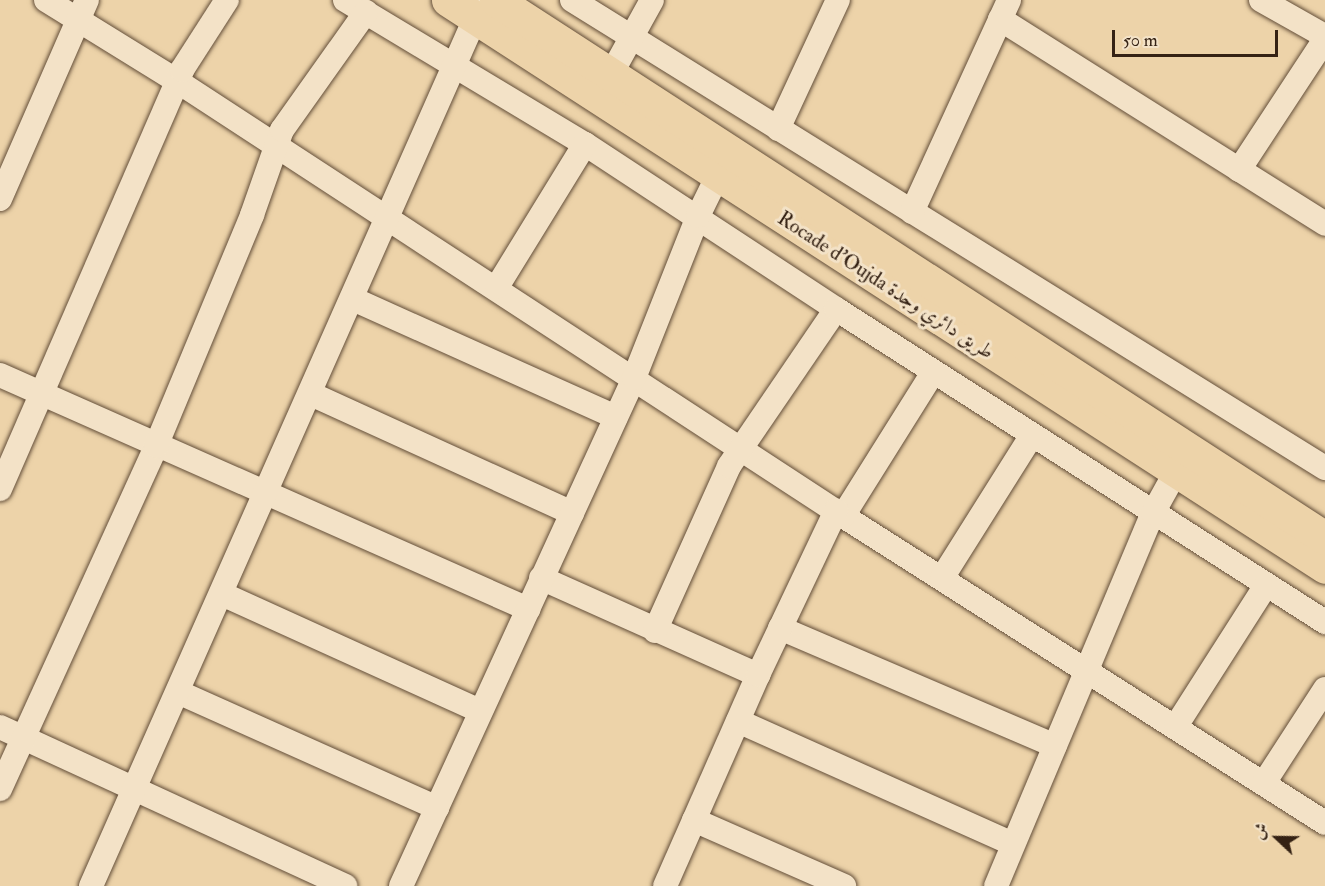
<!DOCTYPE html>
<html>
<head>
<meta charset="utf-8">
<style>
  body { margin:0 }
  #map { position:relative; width:1325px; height:886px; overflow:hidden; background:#edd3a9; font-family:"IM FELL Double Pica",Amiri,serif }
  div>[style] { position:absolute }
  .roads { filter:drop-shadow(0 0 2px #634e39) drop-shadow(0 0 2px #634e39) }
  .minor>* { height:24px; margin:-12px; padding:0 12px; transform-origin:12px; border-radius:12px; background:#f3e2c7 }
  .highway>* { height:33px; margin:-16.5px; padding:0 16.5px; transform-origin:16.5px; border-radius:16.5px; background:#edd3a9 }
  span { translate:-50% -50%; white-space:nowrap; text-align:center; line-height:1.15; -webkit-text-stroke:6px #f3e2c7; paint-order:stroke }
  .street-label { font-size:20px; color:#352214 }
  .north { position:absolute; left:1247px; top:808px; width:60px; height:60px; -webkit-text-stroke:4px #f3e2c7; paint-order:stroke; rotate:292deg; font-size:16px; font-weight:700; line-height:24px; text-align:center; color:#352214 }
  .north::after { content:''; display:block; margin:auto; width:21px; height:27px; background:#352214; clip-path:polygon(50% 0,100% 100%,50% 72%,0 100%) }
  .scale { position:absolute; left:1112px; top:30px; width:166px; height:27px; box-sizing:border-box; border:3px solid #352214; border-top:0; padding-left:8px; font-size:18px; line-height:21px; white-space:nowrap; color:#352214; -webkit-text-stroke:4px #f3e2c7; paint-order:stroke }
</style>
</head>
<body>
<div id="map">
  <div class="roads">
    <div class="minor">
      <div style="left:46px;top:0;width:154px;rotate:31.7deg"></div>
      <div style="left:177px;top:81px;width:795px;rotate:33.15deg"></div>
      <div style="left:843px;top:516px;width:571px;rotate:32.49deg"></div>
      <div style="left:345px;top:0;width:280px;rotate:31deg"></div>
      <div style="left:585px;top:144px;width:300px;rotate:33.3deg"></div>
      <div style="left:572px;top:0;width:887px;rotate:31.86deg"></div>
      <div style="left:1261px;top:0;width:73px;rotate:29.4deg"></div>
      <div style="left:1000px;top:19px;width:384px;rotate:32.2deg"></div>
      <div style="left:604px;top:87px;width:99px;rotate:-61.1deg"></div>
      <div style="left:778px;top:129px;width:142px;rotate:-65.1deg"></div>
      <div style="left:1239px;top:170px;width:157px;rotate:-56.7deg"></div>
      <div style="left:0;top:199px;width:217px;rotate:-66.4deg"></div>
      <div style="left:912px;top:212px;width:233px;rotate:-65.4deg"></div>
      <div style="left:497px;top:287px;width:168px;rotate:-58.4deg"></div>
      <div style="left:353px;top:299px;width:288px;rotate:24.2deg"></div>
      <div style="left:0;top:375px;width:578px;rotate:23.9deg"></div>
      <div style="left:311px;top:394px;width:287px;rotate:24.5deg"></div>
      <div style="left:0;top:489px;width:457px;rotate:-66.5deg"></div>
      <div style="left:182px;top:70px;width:83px;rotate:-57.3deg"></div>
      <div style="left:843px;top:516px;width:168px;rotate:-57.9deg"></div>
      <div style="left:541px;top:578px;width:238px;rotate:24.1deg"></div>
      <div style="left:942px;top:578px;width:169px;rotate:-57.8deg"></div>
      <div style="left:222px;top:594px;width:283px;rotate:24.4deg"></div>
      <div style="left:780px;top:628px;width:299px;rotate:23.2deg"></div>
      <div style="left:655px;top:631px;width:181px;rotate:-65.8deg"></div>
      <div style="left:729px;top:466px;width:190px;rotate:-55.7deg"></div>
      <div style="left:836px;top:309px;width:581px;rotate:32.62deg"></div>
      <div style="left:178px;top:692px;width:284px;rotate:24.1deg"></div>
      <div style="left:738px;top:721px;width:301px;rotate:24.1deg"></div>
      <div style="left:1176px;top:726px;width:167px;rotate:-57.4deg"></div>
      <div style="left:0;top:727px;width:380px;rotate:24.7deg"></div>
      <div style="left:1264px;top:783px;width:112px;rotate:-57deg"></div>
      <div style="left:0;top:789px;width:377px;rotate:-65.5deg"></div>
      <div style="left:156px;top:446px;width:250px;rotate:-67.4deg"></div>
      <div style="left:252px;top:215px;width:90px;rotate:-70.6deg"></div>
      <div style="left:282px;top:130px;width:145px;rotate:-54.6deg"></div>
      <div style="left:694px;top:820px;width:164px;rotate:23.7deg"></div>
      <div style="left:91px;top:886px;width:963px;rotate:-66.12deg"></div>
      <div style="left:401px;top:886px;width:559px;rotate:-65.36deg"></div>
      <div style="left:634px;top:378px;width:174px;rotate:-68.4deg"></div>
      <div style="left:698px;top:216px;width:46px;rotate:-64deg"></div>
      <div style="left:665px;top:886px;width:231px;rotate:-66.2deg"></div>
      <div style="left:758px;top:675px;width:182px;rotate:-64.6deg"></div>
      <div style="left:996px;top:886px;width:405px;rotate:-67.2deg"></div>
      <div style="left:1153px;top:513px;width:64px;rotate:-61deg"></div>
    </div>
    <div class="highway">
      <div style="left:448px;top:0;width:1044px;rotate:32.88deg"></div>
      <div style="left:496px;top:0;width:988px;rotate:32.98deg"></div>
    </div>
  </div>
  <div class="street-label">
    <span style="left:886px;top:285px;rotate:33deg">Rocade d'Oujda طريق دائري وجدة</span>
  </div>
  <div class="north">ش</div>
  <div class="scale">50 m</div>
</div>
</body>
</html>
